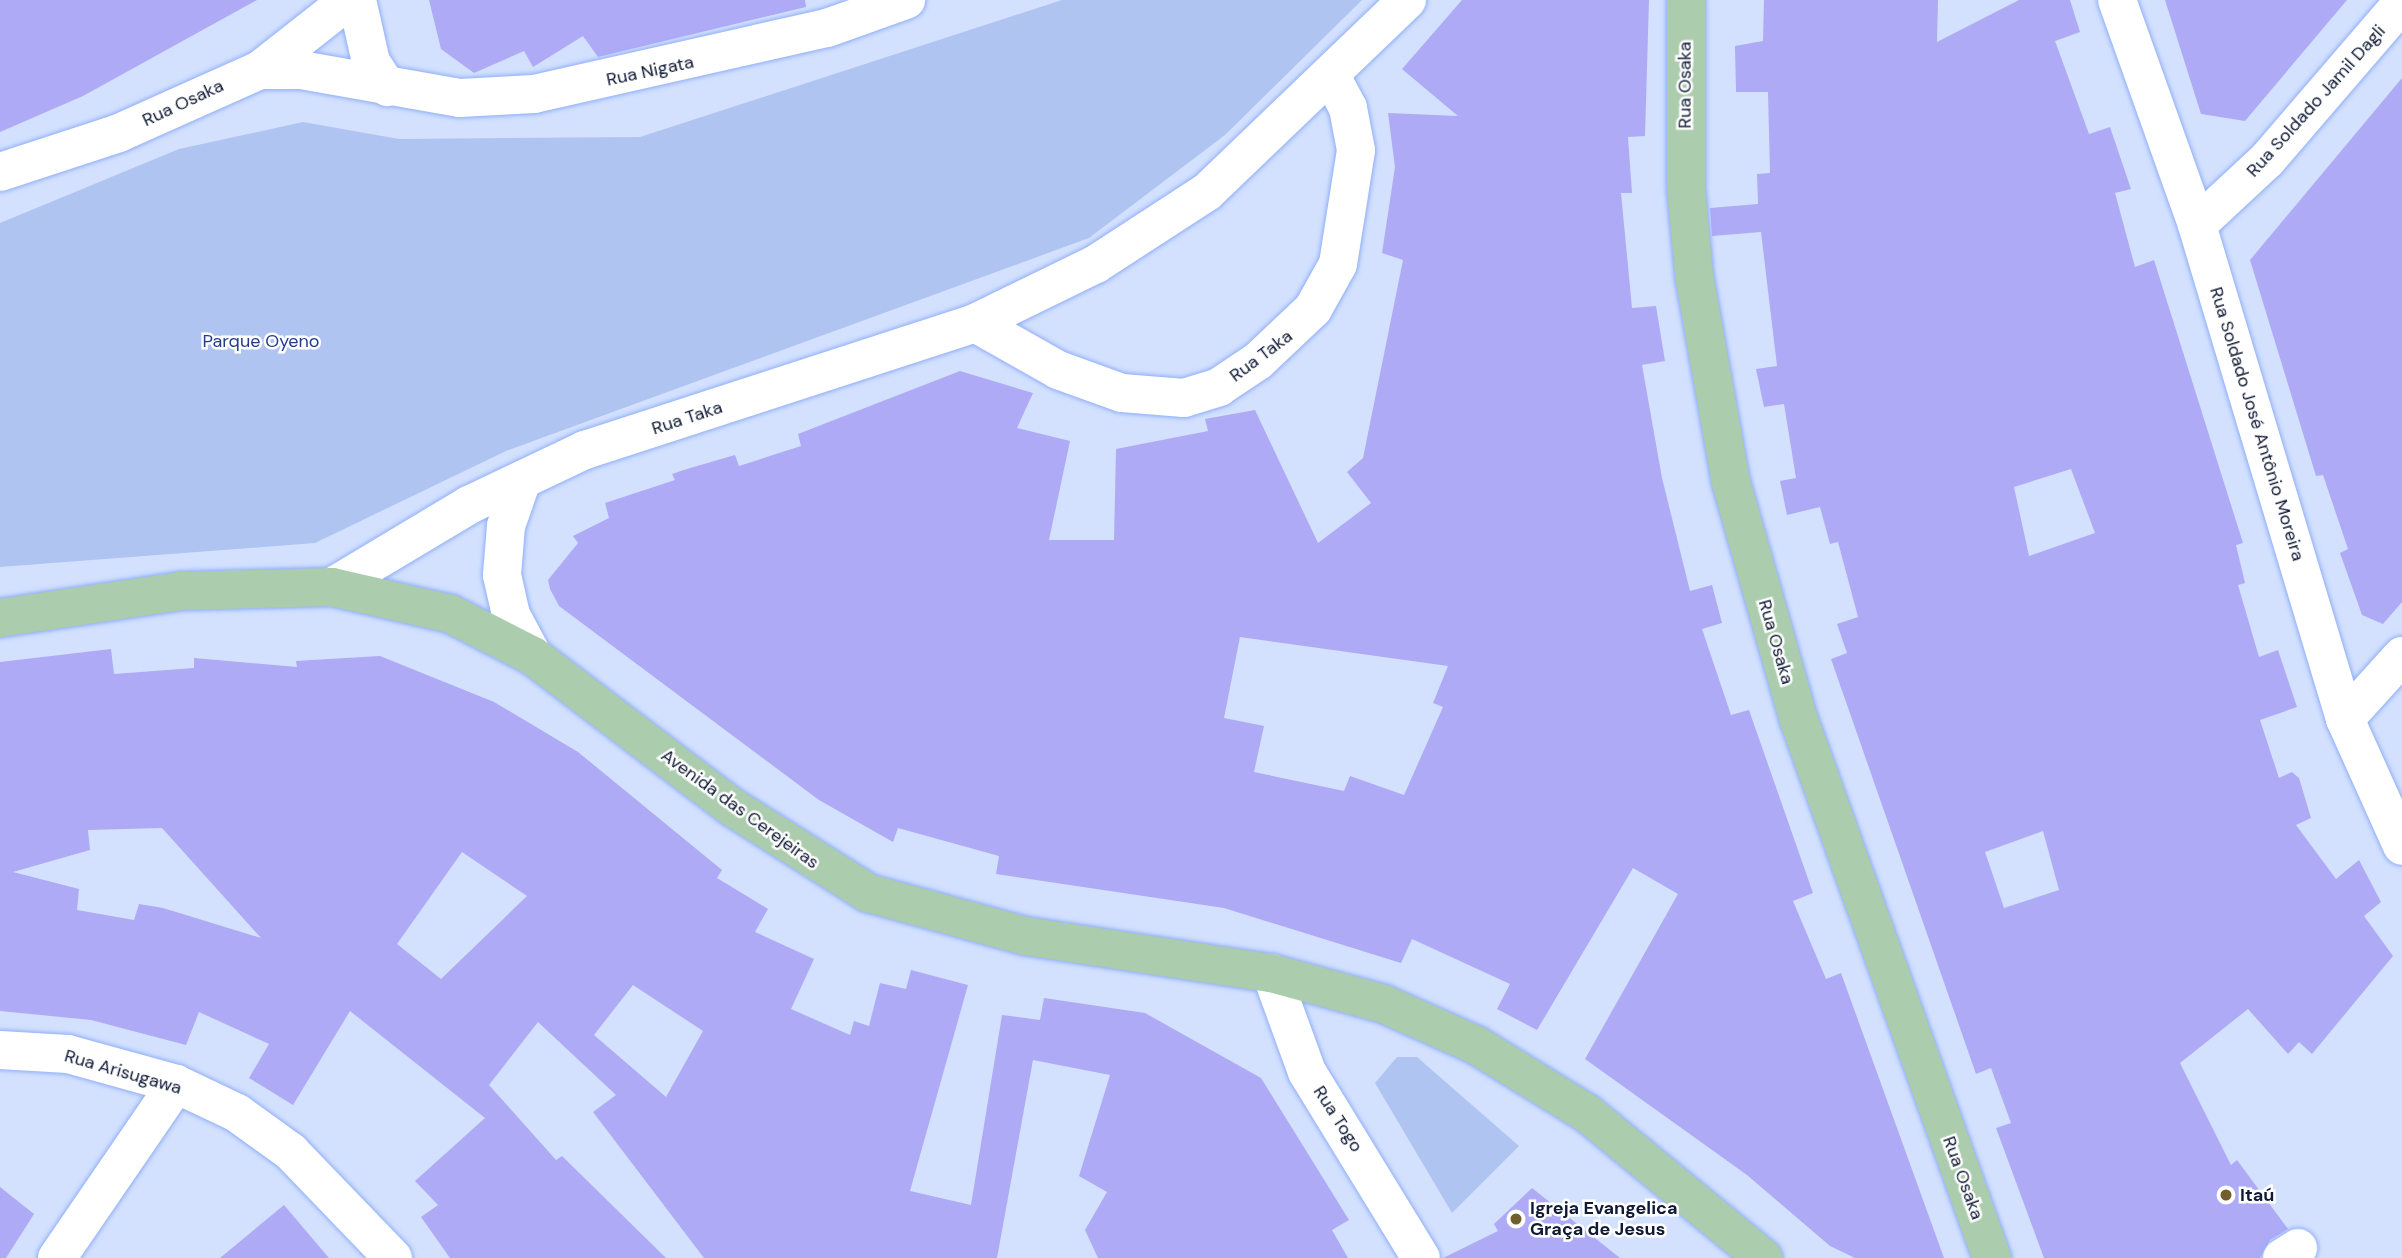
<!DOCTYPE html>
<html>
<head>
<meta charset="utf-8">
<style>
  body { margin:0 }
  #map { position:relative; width:2402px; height:1258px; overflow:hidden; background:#d3e1ff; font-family:"DM Sans",sans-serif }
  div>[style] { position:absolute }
  .green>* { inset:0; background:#b0c4f1 }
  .building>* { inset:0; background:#aeaaf5 }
  .roads { filter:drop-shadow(0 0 2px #91aff7) drop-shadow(0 0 2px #91aff7) }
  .minor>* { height:38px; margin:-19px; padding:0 19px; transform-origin:19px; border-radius:19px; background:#fff }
  .major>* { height:38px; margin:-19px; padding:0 19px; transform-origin:19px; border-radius:19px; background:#abcdad }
  .dots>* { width:19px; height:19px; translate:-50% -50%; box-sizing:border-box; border:4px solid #fff; border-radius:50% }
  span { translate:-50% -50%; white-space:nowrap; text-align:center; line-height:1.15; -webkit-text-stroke:5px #fff; paint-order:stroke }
  .street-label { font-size:18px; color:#101a35 }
  .park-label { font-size:18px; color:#233d8c }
  .poi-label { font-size:18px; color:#101a35; font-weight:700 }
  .left { translate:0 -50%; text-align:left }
</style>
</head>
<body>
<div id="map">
  <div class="green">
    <div style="clip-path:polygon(1062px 0,1362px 0,1225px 135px,1089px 238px,506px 451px,315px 543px,0 567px,0 223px,179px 149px,303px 122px,399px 139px,640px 137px)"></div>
    <div style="clip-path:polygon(1397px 1057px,1417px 1057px,1519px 1146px,1452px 1213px,1375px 1083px)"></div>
  </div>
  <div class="building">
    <div style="clip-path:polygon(0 0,257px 0,83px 96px,0 132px)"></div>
    <div style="clip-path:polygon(429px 0,805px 0,806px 7px,598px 57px,583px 36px,533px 67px,524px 51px,474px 73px,441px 49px)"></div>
    <div style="clip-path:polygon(evenodd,1462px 0,1649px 0,1645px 136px,1628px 137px,1632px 193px,1621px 193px,1632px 308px,1656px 306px,1665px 361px,1642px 365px,1662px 478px,1690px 591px,1712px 585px,1722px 623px,1702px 629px,1731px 715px,1749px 710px,1813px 893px,1793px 901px,1826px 979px,1841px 973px,1944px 1258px,1855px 1258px,1830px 1246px,1747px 1175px,1585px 1059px,1678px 894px,1633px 868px,1537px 1030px,1497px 1009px,1510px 984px,1412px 939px,1401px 963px,1224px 908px,996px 874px,999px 856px,898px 828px,893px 842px,819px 800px,559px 606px,550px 589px,548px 580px,578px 543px,573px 536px,609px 518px,605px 503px,675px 480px,672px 474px,687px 469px,735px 455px,739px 466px,801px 446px,798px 434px,960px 371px,1033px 393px,1017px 428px,1070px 441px,1049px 540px,1114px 540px,1116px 449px,1208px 431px,1205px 419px,1255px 410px,1318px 543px,1371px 503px,1347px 472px,1363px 458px,1403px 260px,1382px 253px,1395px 167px,1388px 113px,1458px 116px,1402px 69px,1462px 0,1240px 637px,1448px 666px,1433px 703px,1443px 707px,1404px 795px,1350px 776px,1344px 791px,1254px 772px,1264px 726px,1224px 718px,1240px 637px)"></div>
    <div style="clip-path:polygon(evenodd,1764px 0,1938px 0,1937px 42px,2019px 0,2070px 0,2080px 32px,2055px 41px,2089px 134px,2110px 127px,2131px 189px,2115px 193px,2135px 267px,2154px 260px,2243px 543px,2236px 545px,2245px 583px,2238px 585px,2259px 657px,2278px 650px,2297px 707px,2260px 720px,2279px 778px,2292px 772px,2299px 778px,2311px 818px,2296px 825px,2336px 879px,2359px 860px,2381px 902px,2364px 916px,2393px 956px,2312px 1054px,2299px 1042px,2288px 1054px,2248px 1009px,2180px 1063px,2231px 1165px,2237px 1160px,2288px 1229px,2270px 1240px,2260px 1258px,2044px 1258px,1996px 1128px,2011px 1123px,1991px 1068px,1976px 1074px,1831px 659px,1847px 653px,1837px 624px,1858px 617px,1838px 542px,1830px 544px,1820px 507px,1787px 515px,1780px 481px,1796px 478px,1784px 404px,1764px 407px,1756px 369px,1777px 366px,1761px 232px,1712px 236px,1710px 208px,1758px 204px,1757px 174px,1770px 173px,1768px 92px,1736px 92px,1735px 46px,1763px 41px,1764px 0,2071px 469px,2095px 533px,2029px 556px,2014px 487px,2071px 469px,1764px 0,2043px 831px,2059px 890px,2004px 908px,1985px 852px,2043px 831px)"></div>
    <div style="clip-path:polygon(2165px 0,2347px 0,2245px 121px,2201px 114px)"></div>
    <div style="clip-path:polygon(2402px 78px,2402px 602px,2383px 624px,2362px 615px,2340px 553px,2348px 549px,2323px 475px,2316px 476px,2250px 260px)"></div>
    <div style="clip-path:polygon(evenodd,111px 649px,114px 674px,194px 668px,194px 658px,297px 667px,296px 661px,380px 656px,494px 702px,578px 752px,722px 870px,717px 878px,768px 909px,755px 932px,814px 959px,791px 1009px,850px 1035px,854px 1021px,869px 1026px,880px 983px,906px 989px,911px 970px,968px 985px,910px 1191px,971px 1205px,1002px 1015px,1040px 1020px,1044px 998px,1145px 1013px,1261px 1078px,1349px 1220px,1332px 1230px,1348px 1258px,1098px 1258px,1085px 1230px,1107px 1192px,1079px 1176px,1110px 1075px,1033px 1060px,997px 1258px,704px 1258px,593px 1112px,616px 1095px,538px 1022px,489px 1085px,556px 1160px,562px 1156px,666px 1258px,450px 1258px,421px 1217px,438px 1205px,415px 1181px,485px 1118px,350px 1011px,293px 1105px,249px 1078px,269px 1044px,199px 1012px,186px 1045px,91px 1020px,0 1011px,0 662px,111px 649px,162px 828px,261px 938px,163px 908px,139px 904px,134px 920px,77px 910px,79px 889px,13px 872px,90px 850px,88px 830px,162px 828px,111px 649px,462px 852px,527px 896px,441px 979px,397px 944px,462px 852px,111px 649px,633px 985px,703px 1031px,666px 1097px,594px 1035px,633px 985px)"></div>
    <div style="clip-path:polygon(0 1187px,34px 1214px,6px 1258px,0 1258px)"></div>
    <div style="clip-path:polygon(1532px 1188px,1620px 1258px,1443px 1258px,1498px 1231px,1494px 1224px)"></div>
    <div style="clip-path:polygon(284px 1205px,329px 1258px,220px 1258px)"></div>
  </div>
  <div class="roads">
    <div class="minor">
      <div style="left:357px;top:0;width:64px;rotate:77.3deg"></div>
      <div style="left:371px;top:62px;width:30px;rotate:57deg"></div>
      <div style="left:2117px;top:0;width:239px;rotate:70.4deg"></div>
      <div style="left:2197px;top:225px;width:516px;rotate:73.32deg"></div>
      <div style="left:2345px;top:719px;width:139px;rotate:65.8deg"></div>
      <div style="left:260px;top:70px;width:41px"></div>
      <div style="left:301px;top:70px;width:161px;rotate:10deg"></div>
      <div style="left:460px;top:98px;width:74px;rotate:-3.1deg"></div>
      <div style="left:534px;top:94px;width:300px;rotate:-12.7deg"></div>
      <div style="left:827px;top:28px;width:84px;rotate:-19.5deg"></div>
      <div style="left:0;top:172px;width:125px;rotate:-18.1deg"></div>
      <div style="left:119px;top:133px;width:154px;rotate:-24.1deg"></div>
      <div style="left:260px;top:70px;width:113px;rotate:-38.2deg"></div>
      <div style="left:2197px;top:225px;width:96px;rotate:-42.9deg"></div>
      <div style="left:2267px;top:160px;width:207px;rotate:-49.3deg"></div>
      <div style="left:975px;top:323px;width:95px;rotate:29.5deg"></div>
      <div style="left:1058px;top:370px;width:68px;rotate:19.8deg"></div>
      <div style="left:1122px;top:393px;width:62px;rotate:4.6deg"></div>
      <div style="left:1184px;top:398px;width:37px;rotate:-17deg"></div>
      <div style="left:1219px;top:387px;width:47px;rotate:-33.7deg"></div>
      <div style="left:1258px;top:361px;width:76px;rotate:-43.4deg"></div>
      <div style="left:1313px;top:309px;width:51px;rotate:-60.9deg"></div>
      <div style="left:1338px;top:264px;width:115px;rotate:-81deg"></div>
      <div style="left:1356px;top:150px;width:43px;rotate:-100.8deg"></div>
      <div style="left:1348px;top:108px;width:34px;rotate:-118deg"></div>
      <div style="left:522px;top:480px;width:49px;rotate:109.2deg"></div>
      <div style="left:506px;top:526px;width:49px;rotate:94.7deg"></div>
      <div style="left:502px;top:575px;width:41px;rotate:77.3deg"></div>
      <div style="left:511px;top:615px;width:47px;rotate:61.8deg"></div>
      <div style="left:332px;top:587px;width:160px;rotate:-30.9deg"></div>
      <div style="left:469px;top:505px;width:128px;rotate:-25.4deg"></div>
      <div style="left:585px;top:450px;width:410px;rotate:-18deg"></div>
      <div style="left:975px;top:323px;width:135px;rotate:-26deg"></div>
      <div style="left:1096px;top:264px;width:132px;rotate:-33deg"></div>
      <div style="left:1207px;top:192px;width:277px;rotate:-43.8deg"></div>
      <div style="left:2345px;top:719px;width:85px;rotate:-47.9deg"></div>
      <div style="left:1271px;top:973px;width:105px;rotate:70deg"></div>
      <div style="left:1307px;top:1072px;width:218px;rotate:58.5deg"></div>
      <div style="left:0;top:1050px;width:68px;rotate:3.4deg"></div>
      <div style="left:68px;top:1054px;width:112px;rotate:15.5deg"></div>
      <div style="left:176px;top:1084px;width:68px;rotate:25.4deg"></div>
      <div style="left:237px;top:1113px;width:67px;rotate:35.8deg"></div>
      <div style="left:291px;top:1152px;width:147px;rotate:46.1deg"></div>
      <div style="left:57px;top:1258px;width:211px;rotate:-55.6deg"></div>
      <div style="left:2282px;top:1258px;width:19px;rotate:-32deg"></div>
    </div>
    <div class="major">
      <div style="left:1686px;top:0;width:188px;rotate:90deg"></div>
      <div style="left:1686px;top:188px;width:87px;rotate:84.7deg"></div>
      <div style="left:1694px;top:275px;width:210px;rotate:79.9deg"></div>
      <div style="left:1731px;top:482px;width:248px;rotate:74.1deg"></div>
      <div style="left:1799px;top:720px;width:572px;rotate:70.27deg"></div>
      <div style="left:0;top:618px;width:183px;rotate:-8.5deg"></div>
      <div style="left:181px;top:591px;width:151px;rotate:-1.5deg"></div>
      <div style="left:332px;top:587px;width:122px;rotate:12.8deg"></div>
      <div style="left:451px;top:614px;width:92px;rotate:27.1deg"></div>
      <div style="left:533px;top:656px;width:250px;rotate:37.2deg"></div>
      <div style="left:732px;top:807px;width:161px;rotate:32.3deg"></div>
      <div style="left:868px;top:893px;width:163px;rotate:15.3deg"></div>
      <div style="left:1025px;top:936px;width:249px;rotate:8.6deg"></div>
      <div style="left:1271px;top:973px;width:117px;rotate:15.3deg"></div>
      <div style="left:1384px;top:1004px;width:101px;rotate:24deg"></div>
      <div style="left:1476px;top:1045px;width:132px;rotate:31.6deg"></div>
      <div style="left:1588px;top:1114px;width:227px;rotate:39.4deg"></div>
    </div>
  </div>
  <div class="dots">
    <div style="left:2226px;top:1195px;background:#725d2d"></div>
    <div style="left:1516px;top:1219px;background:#725d2d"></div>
  </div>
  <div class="street-label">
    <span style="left:650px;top:71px;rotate:-12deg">Rua Nigata</span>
    <span style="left:1685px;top:85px;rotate:-90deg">Rua Osaka</span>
    <span style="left:2316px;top:101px;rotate:-48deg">Rua Soldado Jamil Dagli</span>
    <span style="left:183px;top:103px;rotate:-25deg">Rua Osaka</span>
    <span style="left:1261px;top:356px;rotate:-37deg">Rua Taka</span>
    <span style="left:687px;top:418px;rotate:-18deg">Rua Taka</span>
    <span style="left:2257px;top:424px;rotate:73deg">Rua Soldado José Antônio Moreira</span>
    <span style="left:1776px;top:642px;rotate:74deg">Rua Osaka</span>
    <span style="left:740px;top:809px;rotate:36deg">Avenida das Cerejeiras</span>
    <span style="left:123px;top:1072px;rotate:16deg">Rua Arisugawa</span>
    <span style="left:1338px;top:1119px;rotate:57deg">Rua Togo</span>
    <span style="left:1963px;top:1178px;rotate:70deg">Rua Osaka</span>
  </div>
  <div class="park-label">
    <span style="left:261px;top:341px">Parque Oyeno</span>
  </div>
  <div class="poi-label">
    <span class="left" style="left:2240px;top:1195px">Itaú</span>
    <span class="left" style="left:1530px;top:1219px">Igreja Evangelica<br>Graça de Jesus</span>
  </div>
</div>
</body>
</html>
